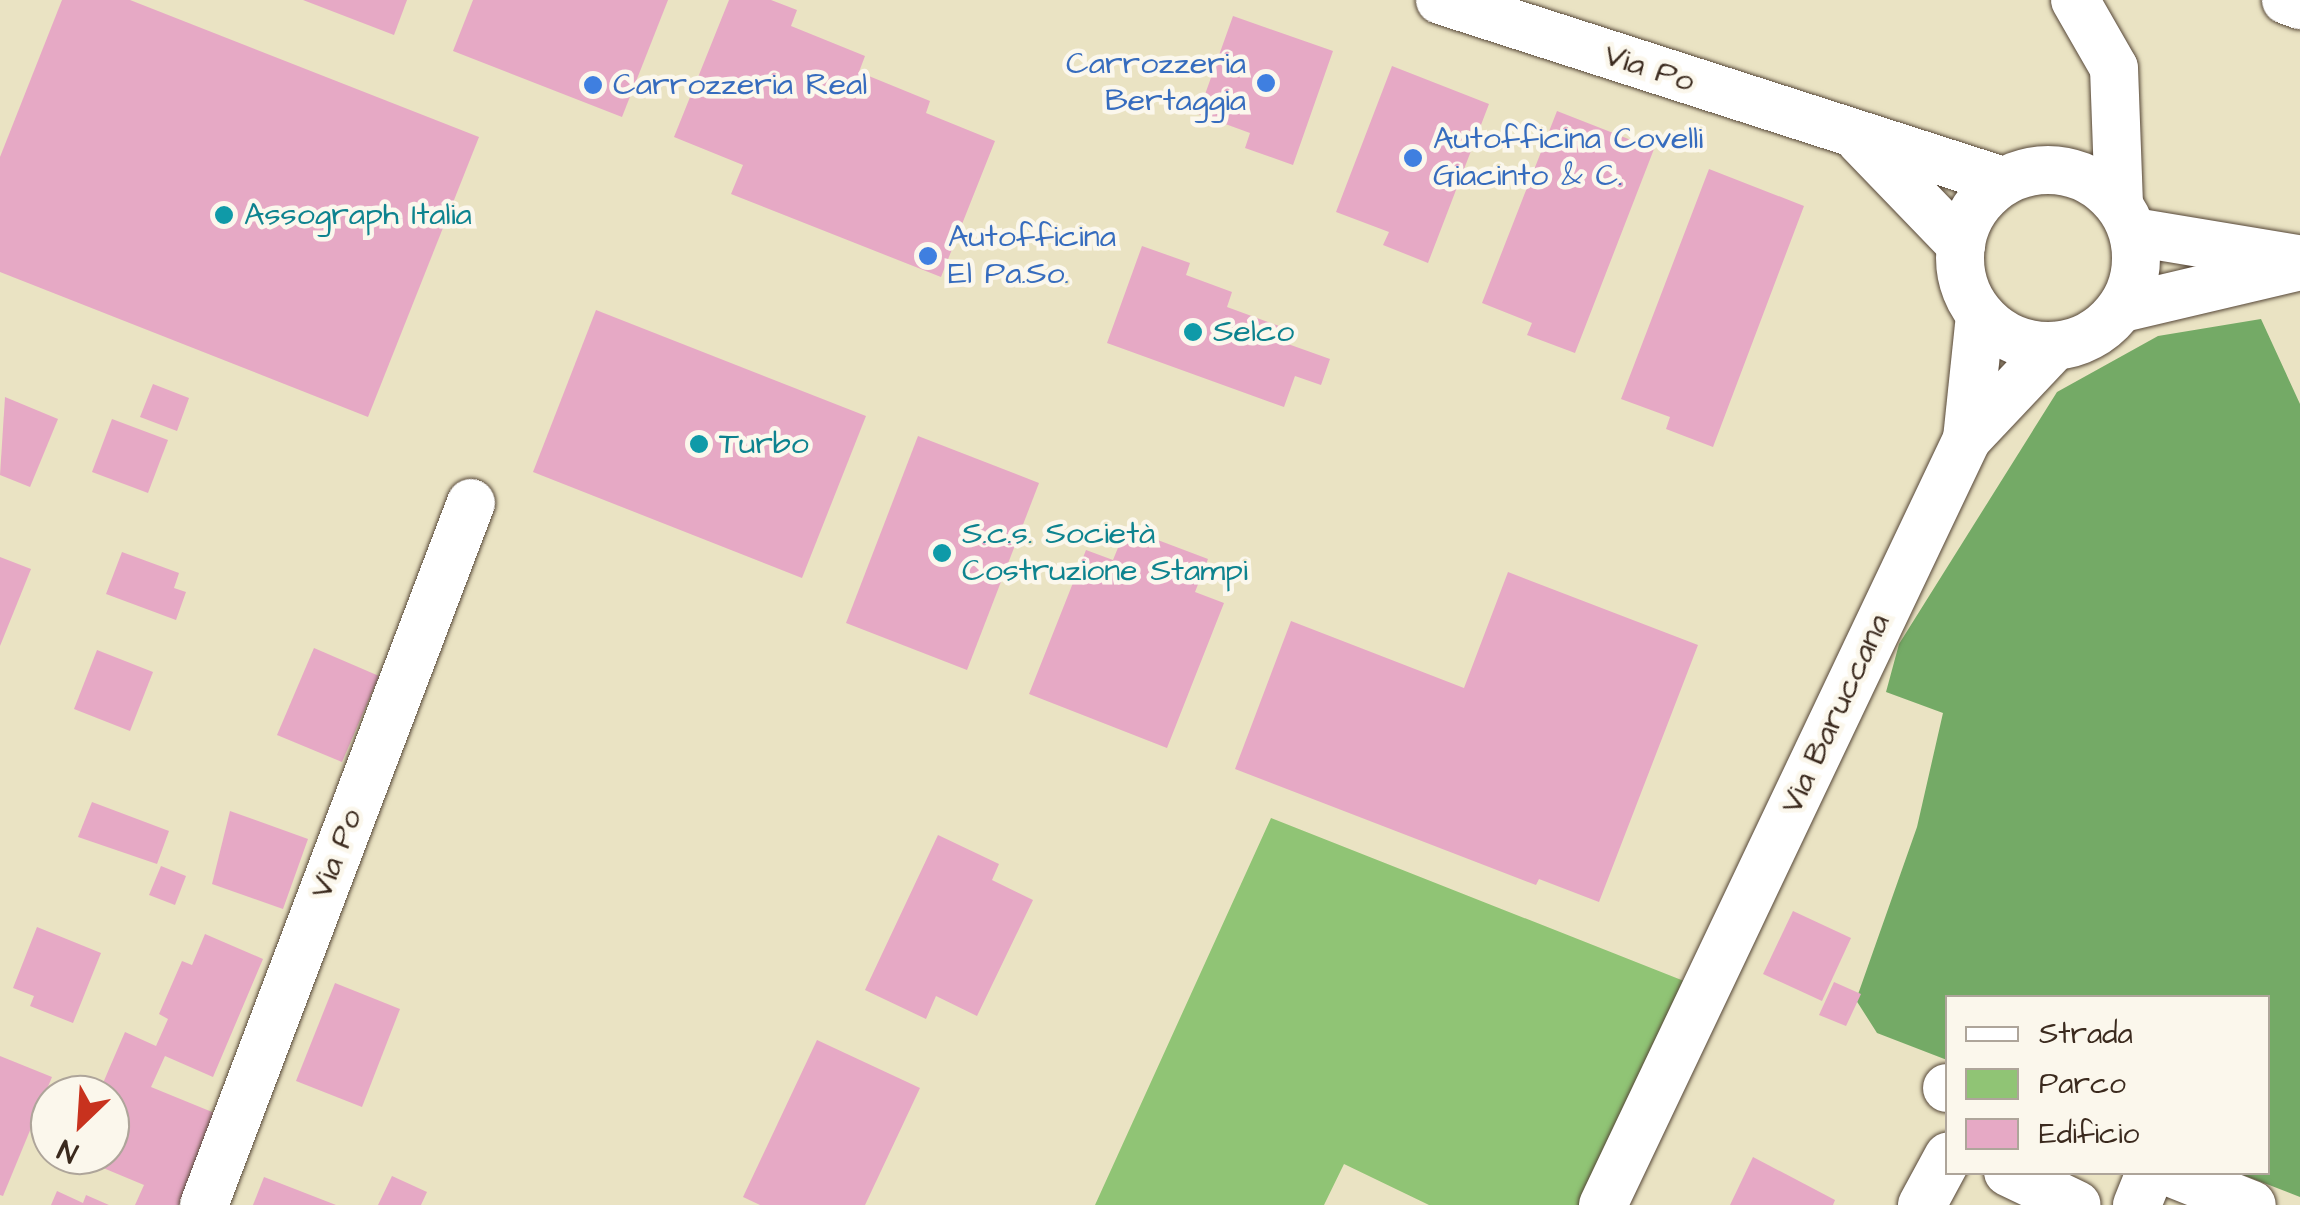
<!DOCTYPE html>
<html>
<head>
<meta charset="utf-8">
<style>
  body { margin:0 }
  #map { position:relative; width:2300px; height:1205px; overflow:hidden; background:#eae3c3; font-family:"Architects Daughter",sans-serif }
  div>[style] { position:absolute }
  .green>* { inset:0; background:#90c475 }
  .forest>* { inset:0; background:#74aa66 }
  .building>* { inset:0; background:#e6a9c5 }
  .roads { filter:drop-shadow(0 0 2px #554637) drop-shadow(0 0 2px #554637) }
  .minor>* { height:48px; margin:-24px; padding:0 24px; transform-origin:24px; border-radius:24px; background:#fff }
  .minor>.ring { margin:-24px; padding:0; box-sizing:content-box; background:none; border:48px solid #fff; border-radius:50% }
  .dots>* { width:28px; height:28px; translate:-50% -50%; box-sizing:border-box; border:5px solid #fbf7ec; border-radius:50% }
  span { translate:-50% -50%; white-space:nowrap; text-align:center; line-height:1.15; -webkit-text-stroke:9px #fbf7ec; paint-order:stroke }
  .shop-label { font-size:32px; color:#366cbe }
  .right { translate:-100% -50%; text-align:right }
  .left { translate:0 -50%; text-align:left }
  .street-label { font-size:32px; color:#3b2a1e }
  .culture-label { font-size:32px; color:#0d838f }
  .legend { position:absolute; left:1945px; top:995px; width:325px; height:180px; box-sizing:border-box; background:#fbf7ec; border:2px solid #aea59a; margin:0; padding:12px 18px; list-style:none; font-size:30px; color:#3b2a1e }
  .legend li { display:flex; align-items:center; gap:20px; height:50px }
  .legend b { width:50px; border:2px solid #aea59a }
  .north { position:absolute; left:30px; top:1075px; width:100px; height:100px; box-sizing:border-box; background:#fbf7ec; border:2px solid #aea59a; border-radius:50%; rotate:205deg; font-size:28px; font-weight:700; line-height:40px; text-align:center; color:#3b2a1e }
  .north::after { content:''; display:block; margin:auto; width:35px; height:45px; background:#c8321e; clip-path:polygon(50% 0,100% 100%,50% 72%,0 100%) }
</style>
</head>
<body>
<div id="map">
  <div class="green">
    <div style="clip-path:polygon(1271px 818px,1684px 981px,1583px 1205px,1429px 1205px,1344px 1164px,1324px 1205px,1095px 1205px)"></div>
  </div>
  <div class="forest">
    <div style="clip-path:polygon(2261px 319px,2300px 404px,2300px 1197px,2238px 1173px,2268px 1172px,2268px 998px,1948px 998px,1947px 1060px,1877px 1033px,1856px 1000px,1917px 827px,1943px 713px,1886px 692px,1899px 644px,2057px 392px,2158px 336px)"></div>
  </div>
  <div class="building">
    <div style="clip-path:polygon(62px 0,130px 0,479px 137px,368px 417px,0 272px,0 157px)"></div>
    <div style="clip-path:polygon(303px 0,407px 0,394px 35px)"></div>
    <div style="clip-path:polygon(473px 0,668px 0,622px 117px,453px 51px)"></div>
    <div style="clip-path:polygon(729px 0,771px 0,797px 10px,791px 26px,865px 56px,859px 72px,930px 101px,926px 113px,995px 141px,941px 277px,731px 194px,743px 165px,674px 137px)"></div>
    <div style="clip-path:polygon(1233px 16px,1333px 51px,1293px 165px,1245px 148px,1250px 133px,1198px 114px)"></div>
    <div style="clip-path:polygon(1392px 66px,1489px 104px,1428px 263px,1383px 245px,1389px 232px,1336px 212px)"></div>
    <div style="clip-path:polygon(1557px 111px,1654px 149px,1575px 353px,1527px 335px,1532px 323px,1482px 303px)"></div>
    <div style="clip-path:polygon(1709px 169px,1804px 206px,1713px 447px,1666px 429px,1670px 417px,1621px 399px)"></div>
    <div style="clip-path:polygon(1142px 246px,1190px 263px,1186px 275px,1232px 292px,1227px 307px,1279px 326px,1274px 339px,1330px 359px,1321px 385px,1295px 376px,1284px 407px,1107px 343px)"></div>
    <div style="clip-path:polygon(596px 310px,866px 416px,802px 578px,533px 472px)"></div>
    <div style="clip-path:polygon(153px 384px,189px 398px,177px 431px,140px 417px)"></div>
    <div style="clip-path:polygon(5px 397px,58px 419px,30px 487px,0 475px)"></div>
    <div style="clip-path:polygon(112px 419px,168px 440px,148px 493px,92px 472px)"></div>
    <div style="clip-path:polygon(918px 436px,1039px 483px,967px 670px,846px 623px)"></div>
    <div style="clip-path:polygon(1126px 528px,1208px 559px,1195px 592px,1224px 603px,1167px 748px,1029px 694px,1086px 550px,1113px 560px)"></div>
    <div style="clip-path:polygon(122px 552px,179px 573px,174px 588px,186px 592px,176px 620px,106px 594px)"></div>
    <div style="clip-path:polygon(0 557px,31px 569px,0 646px)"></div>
    <div style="clip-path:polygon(1508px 572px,1698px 645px,1599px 902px,1539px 879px,1536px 885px,1235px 769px,1291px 621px,1464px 688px)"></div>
    <div style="clip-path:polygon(314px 648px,379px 676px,342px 762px,277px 735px)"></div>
    <div style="clip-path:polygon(97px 650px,153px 672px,130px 731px,74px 709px)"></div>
    <div style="clip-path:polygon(92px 802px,169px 831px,157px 864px,78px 837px)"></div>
    <div style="clip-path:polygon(230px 811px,308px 839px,283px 909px,212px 884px)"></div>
    <div style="clip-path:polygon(938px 835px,999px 864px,992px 880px,1033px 900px,977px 1016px,936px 996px,926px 1019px,865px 990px)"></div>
    <div style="clip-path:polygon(161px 866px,186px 876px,175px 905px,149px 895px)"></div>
    <div style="clip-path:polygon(1793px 911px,1851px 938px,1822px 1001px,1763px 974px)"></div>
    <div style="clip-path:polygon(37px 927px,101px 953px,73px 1023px,30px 1006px,34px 996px,13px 988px)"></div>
    <div style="clip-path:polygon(205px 934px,263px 959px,213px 1077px,165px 1056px,151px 1087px,217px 1114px,179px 1205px,135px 1205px,144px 1185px,72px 1155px,110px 1155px,110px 1095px,98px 1095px,109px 1069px,125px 1032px,156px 1046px,168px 1019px,159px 1014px,182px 961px,192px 965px)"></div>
    <div style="clip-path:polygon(1834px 982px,1861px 994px,1846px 1026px,1819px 1015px)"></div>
    <div style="clip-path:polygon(335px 983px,400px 1009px,362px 1107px,296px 1081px)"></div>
    <div style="clip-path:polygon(817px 1040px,920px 1088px,865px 1205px,760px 1205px,743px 1197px)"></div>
    <div style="clip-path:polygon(0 1056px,52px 1077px,3px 1196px,0 1195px)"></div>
    <div style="clip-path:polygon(1753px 1157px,1835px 1200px,1833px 1205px,1730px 1205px)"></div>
    <div style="clip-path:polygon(392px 1176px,427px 1192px,421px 1205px,378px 1205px)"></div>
    <div style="clip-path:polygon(264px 1177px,336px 1205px,253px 1205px)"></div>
    <div style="clip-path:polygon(57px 1191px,83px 1203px,86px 1195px,109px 1205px,51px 1205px)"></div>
  </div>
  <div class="roads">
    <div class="minor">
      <div style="left:1440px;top:0;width:591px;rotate:17.82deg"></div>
      <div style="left:2075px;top:0;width:78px;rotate:60.2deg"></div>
      <div style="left:2114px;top:68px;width:136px;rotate:87.9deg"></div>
      <div style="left:2286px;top:0;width:15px;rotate:20deg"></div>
      <div style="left:1860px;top:140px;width:146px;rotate:46.1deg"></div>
      <div class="ring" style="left:1960px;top:170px;width:128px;height:128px"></div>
      <div style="left:2134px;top:232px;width:165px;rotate:9.4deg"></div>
      <div style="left:2123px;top:308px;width:182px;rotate:-13.3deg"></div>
      <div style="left:1967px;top:439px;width:124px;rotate:-84deg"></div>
      <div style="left:1947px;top:1088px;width:1px"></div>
      <div style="left:2008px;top:1172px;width:76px;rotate:25.6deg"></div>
      <div style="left:2169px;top:1172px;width:89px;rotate:21.7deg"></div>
      <div style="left:204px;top:1205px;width:751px;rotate:-69.18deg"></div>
      <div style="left:1603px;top:1205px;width:848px;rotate:-64.58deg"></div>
      <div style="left:1967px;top:439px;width:128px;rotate:-46.6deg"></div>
      <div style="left:1922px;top:1205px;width:55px;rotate:-61.6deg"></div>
      <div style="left:2137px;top:1205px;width:35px;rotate:-68deg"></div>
    </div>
  </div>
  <div class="dots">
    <div style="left:1266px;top:83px;background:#3f7fe0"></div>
    <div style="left:593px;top:85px;background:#3f7fe0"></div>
    <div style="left:1413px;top:158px;background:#3f7fe0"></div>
    <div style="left:224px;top:215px;background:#0f9aa8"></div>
    <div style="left:928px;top:256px;background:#3f7fe0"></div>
    <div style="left:1193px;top:332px;background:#0f9aa8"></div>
    <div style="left:699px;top:444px;background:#0f9aa8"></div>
    <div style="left:942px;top:553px;background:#0f9aa8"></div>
  </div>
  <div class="shop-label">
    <span class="right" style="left:1246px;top:83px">Carrozzeria<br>Bertaggia</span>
    <span class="left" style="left:613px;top:85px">Carrozzeria Real</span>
    <span class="left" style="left:1433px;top:158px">Autofficina Covelli<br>Giacinto &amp; C.</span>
    <span class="left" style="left:948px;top:256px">Autofficina<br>El Pa.So.</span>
  </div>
  <div class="street-label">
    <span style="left:1649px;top:69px;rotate:18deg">Via Po</span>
    <span style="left:1836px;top:714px;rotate:-65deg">Via Baruccana</span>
    <span style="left:337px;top:854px;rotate:-69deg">Via Po</span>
  </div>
  <div class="culture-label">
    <span class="left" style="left:244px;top:215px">Assograph Italia</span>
    <span class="left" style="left:1213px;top:332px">Selco</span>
    <span class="left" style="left:719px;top:444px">Turbo</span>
    <span class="left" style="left:962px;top:553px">S.c.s. Società<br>Costruzione Stampi</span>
  </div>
  <ul class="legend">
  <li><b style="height:12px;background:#fff"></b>Strada</li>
  <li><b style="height:28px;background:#90c475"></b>Parco</li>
  <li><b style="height:28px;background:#e6a9c5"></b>Edificio</li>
  </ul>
  <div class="north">N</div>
</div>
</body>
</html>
